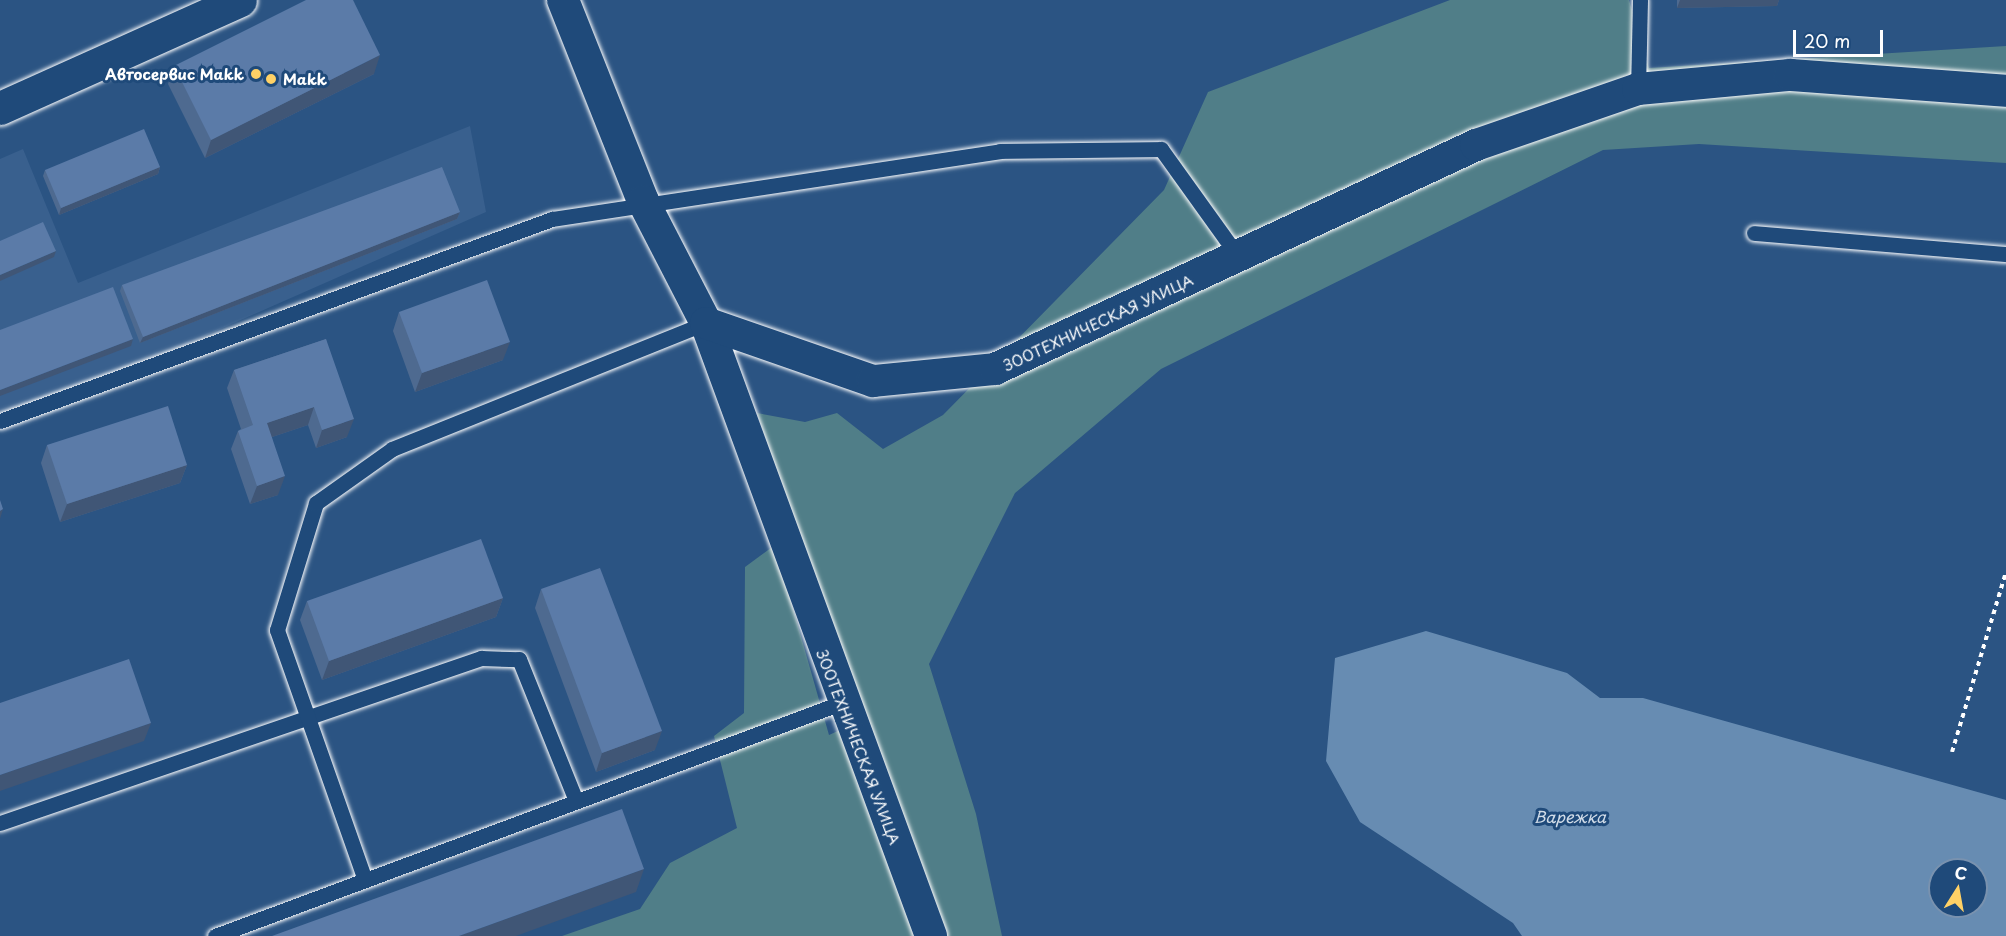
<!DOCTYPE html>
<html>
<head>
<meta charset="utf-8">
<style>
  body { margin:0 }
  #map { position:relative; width:2006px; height:936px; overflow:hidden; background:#2b5483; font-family:"Playpen Sans",sans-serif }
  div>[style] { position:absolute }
  .built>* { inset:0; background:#39608e }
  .green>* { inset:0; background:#507e88 }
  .water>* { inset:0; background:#678cb2 }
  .path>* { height:4px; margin-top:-2px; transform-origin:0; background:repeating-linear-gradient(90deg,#fff 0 4.5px,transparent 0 9px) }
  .roads { filter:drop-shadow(0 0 2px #fff) drop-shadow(0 0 2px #fff) }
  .service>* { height:15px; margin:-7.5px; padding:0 7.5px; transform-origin:7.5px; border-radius:7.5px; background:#1f4a7a }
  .minor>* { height:32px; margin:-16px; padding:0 16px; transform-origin:16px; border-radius:16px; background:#1f4a7a }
  .tertiary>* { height:33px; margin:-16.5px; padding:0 16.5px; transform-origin:16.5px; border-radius:16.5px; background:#1f4a7a }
  .wall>* { inset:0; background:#4e6a90 }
  .shaded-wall>* { inset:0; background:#405676 }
  .building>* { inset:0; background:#5b7ba8 }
  .dots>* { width:16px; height:16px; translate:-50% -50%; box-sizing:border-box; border:3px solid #1f4a7a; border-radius:50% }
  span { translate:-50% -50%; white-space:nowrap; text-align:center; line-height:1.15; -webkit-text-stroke:6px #1f4a7a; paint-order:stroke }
  .poi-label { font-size:15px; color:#fff; font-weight:700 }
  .right { translate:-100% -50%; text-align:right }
  .left { translate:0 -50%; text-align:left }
  .street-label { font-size:15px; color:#fff }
  .water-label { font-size:16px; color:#d1dce8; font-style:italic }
  .north { position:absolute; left:1928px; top:858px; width:60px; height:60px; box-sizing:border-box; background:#1f4a7a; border:2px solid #7992af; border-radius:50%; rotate:11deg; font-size:16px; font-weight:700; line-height:24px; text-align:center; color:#fff }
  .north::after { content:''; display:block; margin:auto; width:21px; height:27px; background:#ffd166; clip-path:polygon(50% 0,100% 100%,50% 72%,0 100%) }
  .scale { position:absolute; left:1793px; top:30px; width:90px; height:27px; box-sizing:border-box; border:3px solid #fff; border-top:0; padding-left:8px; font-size:18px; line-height:21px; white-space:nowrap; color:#fff; -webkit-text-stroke:4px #1f4a7a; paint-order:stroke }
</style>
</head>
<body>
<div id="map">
  <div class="built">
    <div style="clip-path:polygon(470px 126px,486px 212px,0 426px,0 159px,23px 149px,78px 283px)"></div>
  </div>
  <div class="green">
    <div style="clip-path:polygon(1450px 0,1629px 0,1649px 68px,2006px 46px,2006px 163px,1699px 144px,1603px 150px,1161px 369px,1015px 493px,929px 664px,976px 814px,1002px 936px,562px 936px,640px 909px,670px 863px,737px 828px,714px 736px,744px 713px,745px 567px,775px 545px,829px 735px,860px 721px,757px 413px,805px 422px,837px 413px,883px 449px,943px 415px,1164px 190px,1208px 92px)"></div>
  </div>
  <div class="water">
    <div style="clip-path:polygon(evenodd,1426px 631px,1567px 673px,1600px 698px,1643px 698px,2006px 800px,2006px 936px,1522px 936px,1513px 923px,1360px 822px,1326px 761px,1335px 658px,1426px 631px,1940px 870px,1976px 870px,1976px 906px,1940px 906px,1940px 870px)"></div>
  </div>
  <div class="path">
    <div style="left:1952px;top:752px;width:188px;rotate:-73.3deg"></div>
  </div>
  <div class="roads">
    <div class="service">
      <div style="left:1638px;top:89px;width:89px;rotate:-88.7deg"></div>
      <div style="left:1754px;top:233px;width:253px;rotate:4.8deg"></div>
      <div style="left:0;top:421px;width:588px;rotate:-20.1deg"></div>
      <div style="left:552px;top:219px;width:453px;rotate:-8.6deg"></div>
      <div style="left:1000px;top:151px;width:161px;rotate:-0.7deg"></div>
      <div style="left:1161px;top:149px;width:132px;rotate:54.3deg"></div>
      <div style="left:0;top:823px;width:509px;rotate:-18.93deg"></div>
      <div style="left:481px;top:658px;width:38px;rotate:2deg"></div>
      <div style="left:519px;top:659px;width:153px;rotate:68.1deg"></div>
      <div style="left:365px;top:880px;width:265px;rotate:-109.4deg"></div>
      <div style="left:277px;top:630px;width:133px;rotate:-72.9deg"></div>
      <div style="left:316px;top:503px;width:93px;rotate:-35.4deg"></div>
      <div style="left:392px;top:449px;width:338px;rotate:-21.9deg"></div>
      <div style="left:215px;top:936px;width:668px;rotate:-20.42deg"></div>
    </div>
    <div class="minor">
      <div style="left:563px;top:0;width:216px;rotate:68.3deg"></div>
      <div style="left:643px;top:201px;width:137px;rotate:62.7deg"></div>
      <div style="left:706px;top:323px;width:653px;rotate:69.84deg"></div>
      <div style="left:706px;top:323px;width:177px;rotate:19.2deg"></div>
      <div style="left:873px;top:381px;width:123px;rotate:-5.6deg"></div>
      <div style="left:995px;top:369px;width:531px;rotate:-24.97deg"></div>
      <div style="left:1476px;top:145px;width:171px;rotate:-19.1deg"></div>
      <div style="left:1638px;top:89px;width:153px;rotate:-5.3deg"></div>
      <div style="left:1790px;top:75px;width:217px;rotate:4.2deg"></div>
    </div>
    <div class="tertiary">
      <div style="left:0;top:108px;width:263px;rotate:-24.2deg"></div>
    </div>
  </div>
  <div class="wall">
    <div style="clip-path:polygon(1677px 0,1779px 0,1777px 6px,1677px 8px)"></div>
    <div style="clip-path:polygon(174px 66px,374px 74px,205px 158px,168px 84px)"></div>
    <div style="clip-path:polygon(160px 167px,158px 174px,59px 215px,43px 176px,45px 170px)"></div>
    <div style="clip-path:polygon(460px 212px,457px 219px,140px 343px,120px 291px,122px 285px)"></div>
    <div style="clip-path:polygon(399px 312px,503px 360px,415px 392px,393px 331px)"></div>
    <div style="clip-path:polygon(326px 339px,347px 437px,316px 448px,308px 425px,272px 437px,278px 495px,250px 504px,231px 449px,238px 431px,241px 429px,227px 388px,234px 370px)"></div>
    <div style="clip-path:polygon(47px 445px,187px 465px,180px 483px,60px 522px,41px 463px)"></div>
    <div style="clip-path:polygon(541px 589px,655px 750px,596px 772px,535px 608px)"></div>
    <div style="clip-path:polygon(503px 598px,496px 617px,322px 680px,300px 620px,307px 601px)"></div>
  </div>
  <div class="shaded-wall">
    <div style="clip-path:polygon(1680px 0,1779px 0,1777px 6px,1677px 8px)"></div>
    <div style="clip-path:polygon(380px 55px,374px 74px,205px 158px,211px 140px)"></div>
    <div style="clip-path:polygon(160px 167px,158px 174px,59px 215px,61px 208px)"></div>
    <div style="clip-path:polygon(460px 212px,457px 219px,140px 343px,143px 337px)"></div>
    <div style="clip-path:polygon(56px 251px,54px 257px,0 281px,0 275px)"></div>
    <div style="clip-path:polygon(133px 339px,131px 346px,0 396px,0 390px)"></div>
    <div style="clip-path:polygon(510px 342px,503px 360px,415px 392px,422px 373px)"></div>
    <div style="clip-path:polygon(314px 407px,308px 425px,260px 441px,267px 423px)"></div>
    <div style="clip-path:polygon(354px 419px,347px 437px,316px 448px,322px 430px)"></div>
    <div style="clip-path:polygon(187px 465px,180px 483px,60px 522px,67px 504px)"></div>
    <div style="clip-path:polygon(285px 476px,278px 495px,250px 504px,257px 486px)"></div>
    <div style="clip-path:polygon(3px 509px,0 519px,0 511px)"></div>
    <div style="clip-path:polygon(503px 598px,496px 617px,322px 680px,329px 661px)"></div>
    <div style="clip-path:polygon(151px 723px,144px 741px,0 791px,0 775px)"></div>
    <div style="clip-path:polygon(662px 731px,655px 750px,596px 772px,602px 753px)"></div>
    <div style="clip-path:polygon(644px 869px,636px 892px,516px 936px,459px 936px)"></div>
  </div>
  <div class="building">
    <div style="clip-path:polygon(306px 0,353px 0,380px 55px,211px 140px,174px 66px)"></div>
    <div style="clip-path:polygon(144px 129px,160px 167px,61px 208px,45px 170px)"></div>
    <div style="clip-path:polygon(442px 167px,460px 212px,143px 337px,122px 285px)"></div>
    <div style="clip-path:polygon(43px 222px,56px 251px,0 275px,0 241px)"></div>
    <div style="clip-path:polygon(487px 280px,510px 342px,422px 373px,399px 312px)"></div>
    <div style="clip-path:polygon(113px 287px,133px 339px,0 390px,0 330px)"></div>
    <div style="clip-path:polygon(326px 339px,354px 419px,322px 430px,314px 407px,267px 423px,285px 476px,257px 486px,238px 431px,253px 425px,234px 370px)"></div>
    <div style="clip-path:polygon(168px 406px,187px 465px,67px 504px,47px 445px)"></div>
    <div style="clip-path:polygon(0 500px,3px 509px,0 511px)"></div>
    <div style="clip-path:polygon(481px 539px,503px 598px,329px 661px,307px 601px)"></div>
    <div style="clip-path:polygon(600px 568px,662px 731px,602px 753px,541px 589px)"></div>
    <div style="clip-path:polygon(129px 659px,151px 723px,0 775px,0 703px)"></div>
    <div style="clip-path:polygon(622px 809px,644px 869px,459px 936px,272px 936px)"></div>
  </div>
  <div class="dots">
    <div style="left:256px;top:74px;background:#ffd166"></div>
    <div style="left:271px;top:79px;background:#ffd166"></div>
  </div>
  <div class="poi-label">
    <span class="right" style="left:244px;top:74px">Автосервис Makk</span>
    <span class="left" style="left:283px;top:79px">Makk</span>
  </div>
  <div class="street-label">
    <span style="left:1098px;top:322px;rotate:-25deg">ЗООТЕХНИЧЕСКАЯ УЛИЦА</span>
    <span style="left:859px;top:747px;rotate:69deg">ЗООТЕХНИЧЕСКАЯ УЛИЦА</span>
  </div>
  <div class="water-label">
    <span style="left:1570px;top:816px">Варежка</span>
  </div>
  <div class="north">С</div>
  <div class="scale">20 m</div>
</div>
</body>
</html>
